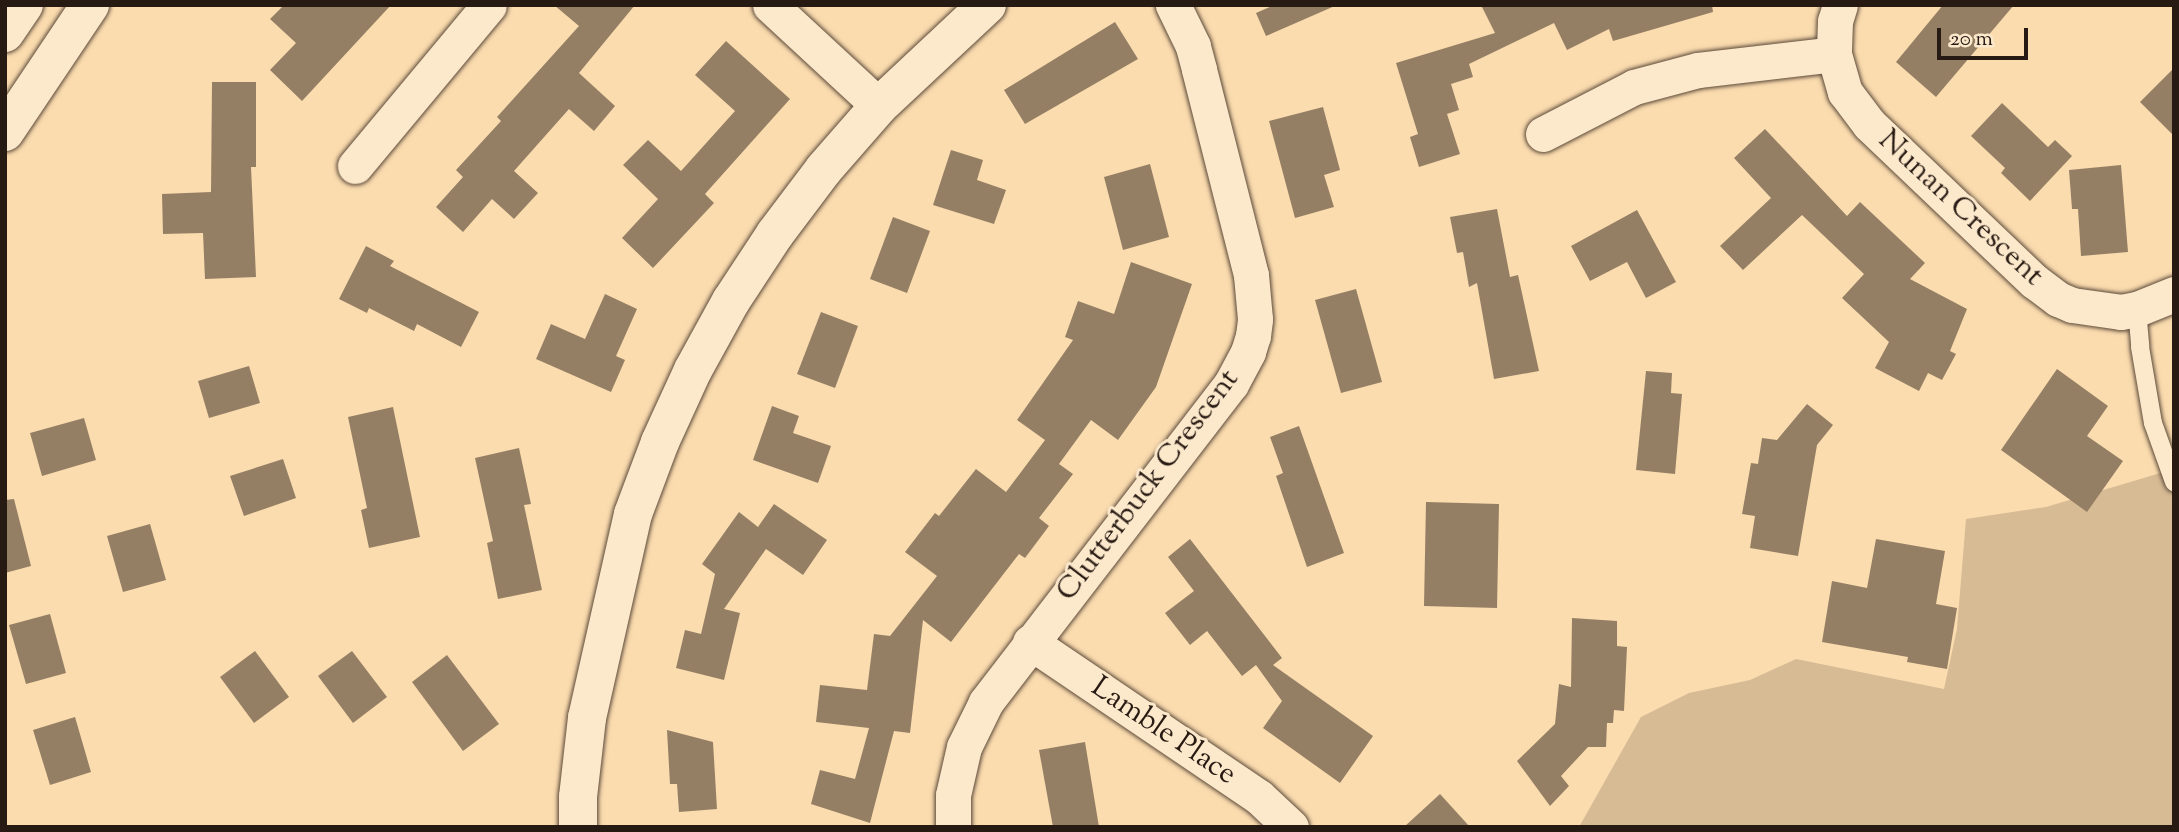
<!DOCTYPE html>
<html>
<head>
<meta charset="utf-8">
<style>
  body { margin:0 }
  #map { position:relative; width:2179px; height:832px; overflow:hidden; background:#fbdcaf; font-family:"Sorts Mill Goudy",serif }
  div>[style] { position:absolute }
  .green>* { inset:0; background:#d7bb94 }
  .building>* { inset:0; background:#957f64 }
  .roads { filter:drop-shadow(0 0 2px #5c4a3a) drop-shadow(0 0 2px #5c4a3a) }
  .lane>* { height:18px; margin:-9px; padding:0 9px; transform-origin:9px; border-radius:9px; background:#fce8cb }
  .street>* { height:35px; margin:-17.5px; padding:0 17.5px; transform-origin:17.5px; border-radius:17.5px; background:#fce8cb }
  .secondary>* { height:38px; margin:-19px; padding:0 19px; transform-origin:19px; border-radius:19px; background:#fce8cb }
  span { translate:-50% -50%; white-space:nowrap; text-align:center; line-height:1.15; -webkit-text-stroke:6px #fce8cb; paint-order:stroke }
  .street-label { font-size:30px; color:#271a13 }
  .frame { position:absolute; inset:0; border:7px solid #271a13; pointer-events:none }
  .scale { position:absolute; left:1937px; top:28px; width:91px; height:32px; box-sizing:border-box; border:4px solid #271a13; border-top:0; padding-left:9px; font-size:21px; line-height:24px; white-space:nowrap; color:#271a13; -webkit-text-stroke:5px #fce8cb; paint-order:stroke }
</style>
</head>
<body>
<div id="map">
  <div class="green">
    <div style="clip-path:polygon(2174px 469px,2174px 827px,1579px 827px,1641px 717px,1689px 693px,1750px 680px,1796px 659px,1944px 689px,1957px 629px,1966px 519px,2046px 507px)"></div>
  </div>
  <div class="building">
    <div style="clip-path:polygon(284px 5px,391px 5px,302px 101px,270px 70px,296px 43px,270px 19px)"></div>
    <div style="clip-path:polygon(554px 5px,635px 5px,579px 73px,615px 106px,594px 131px,569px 109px,514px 171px,538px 193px,514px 219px,492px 199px,463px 232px,436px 207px,463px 177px,456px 170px,501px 121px,497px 117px,579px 26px)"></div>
    <div style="clip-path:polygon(1274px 5px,1337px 5px,1266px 36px,1256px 13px)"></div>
    <div style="clip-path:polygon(1481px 5px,1712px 5px,1713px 12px,1613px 41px,1609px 29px,1567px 50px,1554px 23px,1469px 64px,1473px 77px,1451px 84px,1459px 110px,1447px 114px,1460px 154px,1419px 167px,1410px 137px,1418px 134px,1396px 63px,1495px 33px)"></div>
    <div style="clip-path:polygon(1943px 5px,2014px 5px,1936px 97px,1896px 62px)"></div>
    <div style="clip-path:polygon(1115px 22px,1138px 59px,1025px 124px,1004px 90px)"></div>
    <div style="clip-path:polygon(726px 41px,790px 99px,705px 194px,714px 203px,653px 268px,622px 238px,658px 199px,623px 165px,648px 140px,681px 171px,735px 111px,695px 75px)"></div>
    <div style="clip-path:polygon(2174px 68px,2174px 136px,2140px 102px)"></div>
    <div style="clip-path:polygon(212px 82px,256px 82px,256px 167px,251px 167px,256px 277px,205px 279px,203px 233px,163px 234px,162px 194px,211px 192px)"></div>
    <div style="clip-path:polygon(2002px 103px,2048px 147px,2055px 140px,2072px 156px,2030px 201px,2001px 173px,2005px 168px,1971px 136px)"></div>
    <div style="clip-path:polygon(1323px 107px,1340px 170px,1324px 175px,1334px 207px,1295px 218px,1269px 121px)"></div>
    <div style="clip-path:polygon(1765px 129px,1847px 216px,1860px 202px,1925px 263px,1910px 279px,1967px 309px,1950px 351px,1956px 354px,1942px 380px,1928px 373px,1919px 391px,1875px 368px,1889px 342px,1842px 298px,1864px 274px,1802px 215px,1743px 270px,1720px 246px,1771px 198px,1734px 158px)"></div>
    <div style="clip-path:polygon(951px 150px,983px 160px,977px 180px,1006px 190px,994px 224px,933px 205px)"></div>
    <div style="clip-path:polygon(1150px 164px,1169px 237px,1123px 250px,1104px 177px)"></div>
    <div style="clip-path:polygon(2121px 165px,2128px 252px,2081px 256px,2078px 209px,2072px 209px,2069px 170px)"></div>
    <div style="clip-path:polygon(1497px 209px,1510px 277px,1518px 275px,1539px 371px,1494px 379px,1477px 283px,1469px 287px,1463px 252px,1457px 253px,1450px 217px)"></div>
    <div style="clip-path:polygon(1637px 210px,1676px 282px,1646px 298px,1627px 262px,1590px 281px,1571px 246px)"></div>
    <div style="clip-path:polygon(893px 217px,930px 231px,907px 293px,870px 279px)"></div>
    <div style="clip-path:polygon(366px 246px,394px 261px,390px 266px,479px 312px,461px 347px,417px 324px,414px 331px,369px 308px,367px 313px,339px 299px)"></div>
    <div style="clip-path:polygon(1131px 262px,1192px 284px,1156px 387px,1118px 440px,1091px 420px,1059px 464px,1073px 474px,1039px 518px,1049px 526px,1025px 558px,1019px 554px,951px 642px,923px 620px,910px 733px,894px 731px,870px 823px,811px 804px,820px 770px,855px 779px,869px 728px,816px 722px,820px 685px,867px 690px,874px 634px,890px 636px,937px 576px,905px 552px,935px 513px,939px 516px,976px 469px,1006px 492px,1045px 440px,1017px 420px,1073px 340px,1065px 337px,1078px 301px,1114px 314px)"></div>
    <div style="clip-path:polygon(1356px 289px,1382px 382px,1341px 393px,1315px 300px)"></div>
    <div style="clip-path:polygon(605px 294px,637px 309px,616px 356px,625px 360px,611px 392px,536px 359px,551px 324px,585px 339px)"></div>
    <div style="clip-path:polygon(821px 312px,858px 326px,835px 388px,797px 374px)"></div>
    <div style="clip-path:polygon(249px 366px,260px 403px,209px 418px,198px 381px)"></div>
    <div style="clip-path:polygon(2057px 369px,2108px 406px,2087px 436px,2123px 461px,2087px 512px,2001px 450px)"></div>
    <div style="clip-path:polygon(1646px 371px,1672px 373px,1671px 393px,1682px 394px,1675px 474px,1636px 470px)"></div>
    <div style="clip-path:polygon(1807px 404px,1833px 425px,1817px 445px,1798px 556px,1750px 548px,1755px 516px,1742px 514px,1751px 463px,1758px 464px,1762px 438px,1777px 440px)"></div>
    <div style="clip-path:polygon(772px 406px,799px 416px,793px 433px,831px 446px,818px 483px,753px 460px)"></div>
    <div style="clip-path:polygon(393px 407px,420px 537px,369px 548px,361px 510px,367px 508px,348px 417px)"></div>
    <div style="clip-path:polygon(84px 418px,96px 460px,42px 476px,30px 433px)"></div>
    <div style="clip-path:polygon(1299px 426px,1344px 553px,1307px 567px,1276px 476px,1283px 473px,1270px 437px)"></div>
    <div style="clip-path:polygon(519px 448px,531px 504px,524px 505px,542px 590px,498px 599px,487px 543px,493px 541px,475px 458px)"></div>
    <div style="clip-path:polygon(283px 459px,296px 498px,244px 516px,230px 476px)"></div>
    <div style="clip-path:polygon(14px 499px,31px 566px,5px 573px,5px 500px)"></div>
    <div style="clip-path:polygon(1426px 502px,1499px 504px,1497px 608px,1424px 606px)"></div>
    <div style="clip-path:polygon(774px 504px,827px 540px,803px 575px,766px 549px,724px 609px,740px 613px,724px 680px,676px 668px,685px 630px,701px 634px,715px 574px,702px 564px,739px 512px,758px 527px)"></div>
    <div style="clip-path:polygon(150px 524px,166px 580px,123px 592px,107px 536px)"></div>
    <div style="clip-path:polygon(1190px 539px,1282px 658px,1273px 665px,1373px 736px,1340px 783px,1263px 728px,1282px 701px,1256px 665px,1242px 676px,1207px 631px,1190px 645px,1165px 613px,1194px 591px,1168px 557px)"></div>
    <div style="clip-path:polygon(1876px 539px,1945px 551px,1936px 604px,1957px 608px,1947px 669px,1907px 662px,1908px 657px,1822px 642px,1832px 581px,1867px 588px)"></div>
    <div style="clip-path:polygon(50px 614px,66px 673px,26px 684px,9px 625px)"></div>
    <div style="clip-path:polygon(1572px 618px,1617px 621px,1617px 646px,1627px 647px,1624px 711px,1614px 710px,1613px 723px,1607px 723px,1606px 747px,1588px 747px,1561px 776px,1569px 786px,1550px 806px,1517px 761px,1555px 724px,1559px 684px,1571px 687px)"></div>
    <div style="clip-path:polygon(255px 651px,289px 697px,254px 723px,220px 677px)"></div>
    <div style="clip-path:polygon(352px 651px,387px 697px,353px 723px,318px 676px)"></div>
    <div style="clip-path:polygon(447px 655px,499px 724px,463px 751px,412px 682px)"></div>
    <div style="clip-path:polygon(75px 717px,91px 772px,50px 785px,33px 730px)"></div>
    <div style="clip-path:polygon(667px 730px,713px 742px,717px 809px,679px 812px,677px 784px,670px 784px)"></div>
    <div style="clip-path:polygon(1085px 742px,1099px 827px,1053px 827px,1039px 750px)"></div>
    <div style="clip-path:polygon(1440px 794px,1470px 827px,1404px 827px)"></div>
  </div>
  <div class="roads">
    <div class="lane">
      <div style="left:2137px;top:309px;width:38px;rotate:85deg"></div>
      <div style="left:2140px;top:347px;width:77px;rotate:80.3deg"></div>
      <div style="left:2153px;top:423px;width:63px;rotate:70.4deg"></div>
    </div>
    <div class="street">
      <div style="left:770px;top:5px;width:149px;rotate:42.8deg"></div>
      <div style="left:1840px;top:5px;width:17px;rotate:107deg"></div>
      <div style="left:1835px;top:21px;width:33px;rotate:92deg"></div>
      <div style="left:1834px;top:54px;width:40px;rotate:74deg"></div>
      <div style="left:1845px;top:92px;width:40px;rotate:53deg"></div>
      <div style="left:1869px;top:124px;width:228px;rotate:43.6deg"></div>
      <div style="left:2034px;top:281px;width:30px;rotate:37deg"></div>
      <div style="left:2058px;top:299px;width:15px;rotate:23deg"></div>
      <div style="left:2072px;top:305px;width:49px;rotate:8.1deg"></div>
      <div style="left:2121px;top:312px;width:16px;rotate:-11deg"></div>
      <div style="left:2137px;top:309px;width:40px;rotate:-22deg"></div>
      <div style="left:1543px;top:134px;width:102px;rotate:-27.3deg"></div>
      <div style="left:1634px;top:87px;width:66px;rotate:-14.9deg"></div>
      <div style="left:1698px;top:70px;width:137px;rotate:-6.7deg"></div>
      <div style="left:355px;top:166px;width:209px;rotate:-50.2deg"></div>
      <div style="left:1030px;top:642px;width:277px;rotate:34.1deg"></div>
      <div style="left:1259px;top:797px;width:44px;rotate:43.2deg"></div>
      <div style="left:953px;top:827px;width:32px;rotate:-90deg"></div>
      <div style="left:953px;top:795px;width:49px;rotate:-77.1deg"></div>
      <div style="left:964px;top:747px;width:50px;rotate:-63.9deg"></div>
      <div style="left:986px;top:702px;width:401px;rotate:-52.4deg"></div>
      <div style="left:1231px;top:384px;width:36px;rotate:-62deg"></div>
      <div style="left:1248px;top:352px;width:17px;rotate:-73deg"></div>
      <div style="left:1253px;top:336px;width:17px;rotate:-83deg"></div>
      <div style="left:1255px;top:319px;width:44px;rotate:-95.2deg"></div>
      <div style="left:1251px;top:275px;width:212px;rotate:-104.2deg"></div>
      <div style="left:1199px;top:69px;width:24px;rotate:-105deg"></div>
      <div style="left:1193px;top:46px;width:46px;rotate:-116deg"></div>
    </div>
    <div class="secondary">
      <div style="left:5px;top:33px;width:34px;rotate:-56deg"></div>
      <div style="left:5px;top:132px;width:153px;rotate:-56.2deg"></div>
      <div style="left:578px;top:827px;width:30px;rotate:-90deg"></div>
      <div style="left:578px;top:797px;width:80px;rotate:-83.5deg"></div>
      <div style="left:587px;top:718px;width:209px;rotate:-77.3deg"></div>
      <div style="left:633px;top:514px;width:77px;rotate:-69.4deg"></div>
      <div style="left:660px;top:442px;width:79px;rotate:-65.4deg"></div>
      <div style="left:693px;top:370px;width:79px;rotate:-61.2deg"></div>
      <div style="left:731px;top:301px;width:80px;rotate:-56.7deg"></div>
      <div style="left:775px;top:234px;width:81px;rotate:-53deg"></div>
      <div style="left:824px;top:169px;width:84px;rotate:-48.9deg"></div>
      <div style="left:879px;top:106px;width:148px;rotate:-43.1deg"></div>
    </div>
  </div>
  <div class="street-label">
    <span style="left:1960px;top:209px;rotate:43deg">Nunan Crescent</span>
    <span style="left:1149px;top:486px;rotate:-53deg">Clutterbuck Crescent</span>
    <span style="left:1163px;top:732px;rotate:34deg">Lamble Place</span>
  </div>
  <div class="frame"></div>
  <div class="scale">20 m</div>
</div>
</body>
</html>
